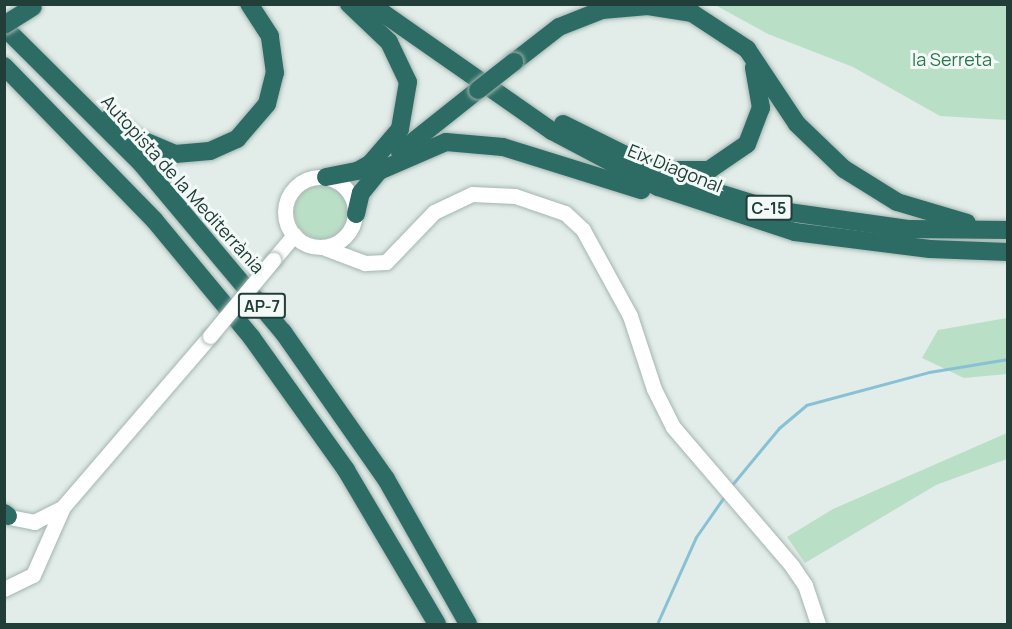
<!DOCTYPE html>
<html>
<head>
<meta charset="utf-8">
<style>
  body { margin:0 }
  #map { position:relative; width:1012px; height:629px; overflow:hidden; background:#e2ede9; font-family:Manrope,sans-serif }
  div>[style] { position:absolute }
  .green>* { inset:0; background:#badfc7 }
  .round { border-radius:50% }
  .stream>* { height:3px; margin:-1.5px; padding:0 1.5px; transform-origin:1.5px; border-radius:1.5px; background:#88c1d4 }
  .roads { filter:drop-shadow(0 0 2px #a4b5b1) drop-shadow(0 0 2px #a4b5b1) }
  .minor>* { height:15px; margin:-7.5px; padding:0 7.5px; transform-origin:7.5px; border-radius:7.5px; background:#fff }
  .minor>.ring { margin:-7.5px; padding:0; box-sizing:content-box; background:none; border:15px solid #fff; border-radius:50% }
  .highway>* { height:18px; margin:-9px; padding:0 9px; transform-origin:9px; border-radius:9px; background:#2c6c64 }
  .bridges { filter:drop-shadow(0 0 2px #a4b5b1) drop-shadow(0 0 2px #a4b5b1) }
  .minor-bridge>* { height:15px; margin:-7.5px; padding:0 7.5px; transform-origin:7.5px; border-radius:7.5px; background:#fff }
  .highway-bridge>* { height:18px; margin:-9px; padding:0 9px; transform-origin:9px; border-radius:9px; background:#2c6c64 }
  span { translate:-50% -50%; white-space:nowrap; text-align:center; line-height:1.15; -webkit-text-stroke:6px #f3f9f6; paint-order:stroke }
  .shield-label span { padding:2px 4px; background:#f3f9f6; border:2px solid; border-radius:4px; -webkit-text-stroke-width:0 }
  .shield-label { font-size:16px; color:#213e39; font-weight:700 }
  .park-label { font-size:18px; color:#2a774e }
  .street-label { font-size:18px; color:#213e39 }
  .frame { position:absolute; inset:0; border:6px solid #213e39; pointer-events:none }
</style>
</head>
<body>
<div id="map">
  <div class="green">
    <div style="clip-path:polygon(715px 5px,1007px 5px,1007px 120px,940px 116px,853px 67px,768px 34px)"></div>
    <div class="round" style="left:294px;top:185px;width:54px;height:54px"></div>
    <div style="clip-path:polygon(1007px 318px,1007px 374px,964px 378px,922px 358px,938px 330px)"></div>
    <div style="clip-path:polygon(1007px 433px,1007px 459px,936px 485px,805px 563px,787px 537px,833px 509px)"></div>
  </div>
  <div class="stream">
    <div style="left:731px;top:486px;width:75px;rotate:-50.4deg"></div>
    <div style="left:779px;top:428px;width:35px;rotate:-40deg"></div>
    <div style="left:806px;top:405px;width:127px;rotate:-15deg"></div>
    <div style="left:929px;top:372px;width:80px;rotate:-9.3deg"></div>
    <div style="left:657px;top:624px;width:95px;rotate:-65.9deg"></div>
    <div style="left:696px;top:537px;width:52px;rotate:-55.1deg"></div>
  </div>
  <div class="roads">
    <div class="minor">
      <div class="ring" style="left:285px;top:177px;width:55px;height:55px"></div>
      <div style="left:325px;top:248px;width:43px;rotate:20.6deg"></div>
      <div style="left:365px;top:263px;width:21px;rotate:-3deg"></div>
      <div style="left:386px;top:262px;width:69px;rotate:-46.2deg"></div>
      <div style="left:434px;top:212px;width:42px;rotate:-25.3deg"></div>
      <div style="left:472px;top:194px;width:43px;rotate:2.7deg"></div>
      <div style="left:515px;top:196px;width:53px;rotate:18.8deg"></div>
      <div style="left:565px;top:213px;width:25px;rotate:43deg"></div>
      <div style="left:583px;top:230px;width:98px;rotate:61.3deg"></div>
      <div style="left:630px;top:316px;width:77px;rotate:71.8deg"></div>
      <div style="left:654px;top:389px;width:42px;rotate:63.4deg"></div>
      <div style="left:673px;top:427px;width:183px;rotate:49.4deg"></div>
      <div style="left:792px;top:566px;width:23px;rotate:56deg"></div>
      <div style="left:805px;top:585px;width:41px;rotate:71.6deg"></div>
      <div style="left:273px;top:260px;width:33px;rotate:-50deg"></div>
      <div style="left:4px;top:516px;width:31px;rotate:11deg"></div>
      <div style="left:34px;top:522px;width:29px;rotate:-27deg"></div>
      <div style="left:4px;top:589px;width:32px;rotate:-26deg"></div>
      <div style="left:33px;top:575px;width:74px;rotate:-66.2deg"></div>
      <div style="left:63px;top:507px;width:225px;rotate:-49.3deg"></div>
    </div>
    <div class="highway">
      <div style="left:349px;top:4px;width:55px;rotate:43.5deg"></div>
      <div style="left:389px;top:42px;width:44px;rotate:64.6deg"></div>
      <div style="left:408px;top:82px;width:48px;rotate:99.7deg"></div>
      <div style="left:400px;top:129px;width:46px;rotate:130.6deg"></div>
      <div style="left:370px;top:4px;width:222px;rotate:34.9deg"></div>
      <div style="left:552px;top:131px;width:120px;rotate:27.8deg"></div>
      <div style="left:658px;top:187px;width:144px;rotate:18.2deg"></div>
      <div style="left:795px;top:232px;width:136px;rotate:7.2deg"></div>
      <div style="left:930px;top:249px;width:78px;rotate:2.2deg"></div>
      <div style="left:4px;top:27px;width:193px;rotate:44.8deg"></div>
      <div style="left:141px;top:163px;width:221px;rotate:50deg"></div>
      <div style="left:283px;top:332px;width:179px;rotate:55deg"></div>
      <div style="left:386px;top:479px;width:167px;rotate:60.5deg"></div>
      <div style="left:514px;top:62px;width:57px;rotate:-37.9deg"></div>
      <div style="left:559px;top:27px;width:46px;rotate:-21.6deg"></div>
      <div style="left:602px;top:10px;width:46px;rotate:-5deg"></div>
      <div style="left:648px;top:6px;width:45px;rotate:9deg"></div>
      <div style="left:692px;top:13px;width:66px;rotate:33.2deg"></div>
      <div style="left:747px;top:49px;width:90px;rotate:56.3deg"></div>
      <div style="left:797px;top:124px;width:65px;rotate:43.8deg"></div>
      <div style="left:844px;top:169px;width:62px;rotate:31.9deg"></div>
      <div style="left:897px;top:202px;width:73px;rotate:16.7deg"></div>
      <div style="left:4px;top:66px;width:216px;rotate:45.7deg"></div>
      <div style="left:155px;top:221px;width:152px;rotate:50.3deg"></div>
      <div style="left:252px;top:338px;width:162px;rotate:54.5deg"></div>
      <div style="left:346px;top:470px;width:179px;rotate:59.4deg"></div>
      <div style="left:111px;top:116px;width:32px;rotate:41deg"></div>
      <div style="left:135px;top:137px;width:43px;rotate:23deg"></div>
      <div style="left:175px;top:154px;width:35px;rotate:-5deg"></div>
      <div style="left:210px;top:151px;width:30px;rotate:-24deg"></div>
      <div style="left:237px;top:139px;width:46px;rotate:-49.4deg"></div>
      <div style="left:267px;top:104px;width:32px;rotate:-76deg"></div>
      <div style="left:275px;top:73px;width:37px;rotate:-98deg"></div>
      <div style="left:270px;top:36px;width:38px;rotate:-123deg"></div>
      <div style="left:563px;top:124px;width:124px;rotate:26.4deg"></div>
      <div style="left:674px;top:179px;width:105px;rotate:17.2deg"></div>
      <div style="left:774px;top:210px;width:137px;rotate:8deg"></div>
      <div style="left:910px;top:229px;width:98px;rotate:0.6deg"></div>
      <div style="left:400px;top:152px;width:100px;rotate:-38.5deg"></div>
      <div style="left:669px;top:170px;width:40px"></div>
      <div style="left:709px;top:170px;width:46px;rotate:-34.4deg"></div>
      <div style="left:747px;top:144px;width:39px;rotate:-69deg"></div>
      <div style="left:761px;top:108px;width:41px;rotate:-99.9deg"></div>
      <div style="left:326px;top:177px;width:32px;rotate:-11deg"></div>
      <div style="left:357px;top:171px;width:25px;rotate:-29deg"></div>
      <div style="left:356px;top:214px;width:22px;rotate:-77deg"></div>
      <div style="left:361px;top:193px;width:28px;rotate:-51deg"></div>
      <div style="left:379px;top:171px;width:73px;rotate:-23.4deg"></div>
      <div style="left:446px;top:142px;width:57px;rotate:5deg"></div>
      <div style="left:503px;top:147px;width:145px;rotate:17.3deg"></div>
      <div style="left:4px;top:513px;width:5px;rotate:37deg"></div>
    </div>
  </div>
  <div class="bridges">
    <div class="minor-bridge">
      <div style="left:210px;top:336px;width:99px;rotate:-50.3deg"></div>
    </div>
    <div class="highway-bridge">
      <div style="left:4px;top:25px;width:34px;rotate:-32deg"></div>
      <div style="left:478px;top:90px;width:46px;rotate:-37.9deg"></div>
    </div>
  </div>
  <div class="shield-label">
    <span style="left:769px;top:208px">C-15</span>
    <span style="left:262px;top:306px">AP-7</span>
  </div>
  <div class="park-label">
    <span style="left:952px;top:59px">la Serreta</span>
  </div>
  <div class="street-label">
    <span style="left:675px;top:168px;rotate:22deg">Eix Diagonal</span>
    <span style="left:183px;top:184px;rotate:48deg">Autopista de la Mediterrània</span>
  </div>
  <div class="frame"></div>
</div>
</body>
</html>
